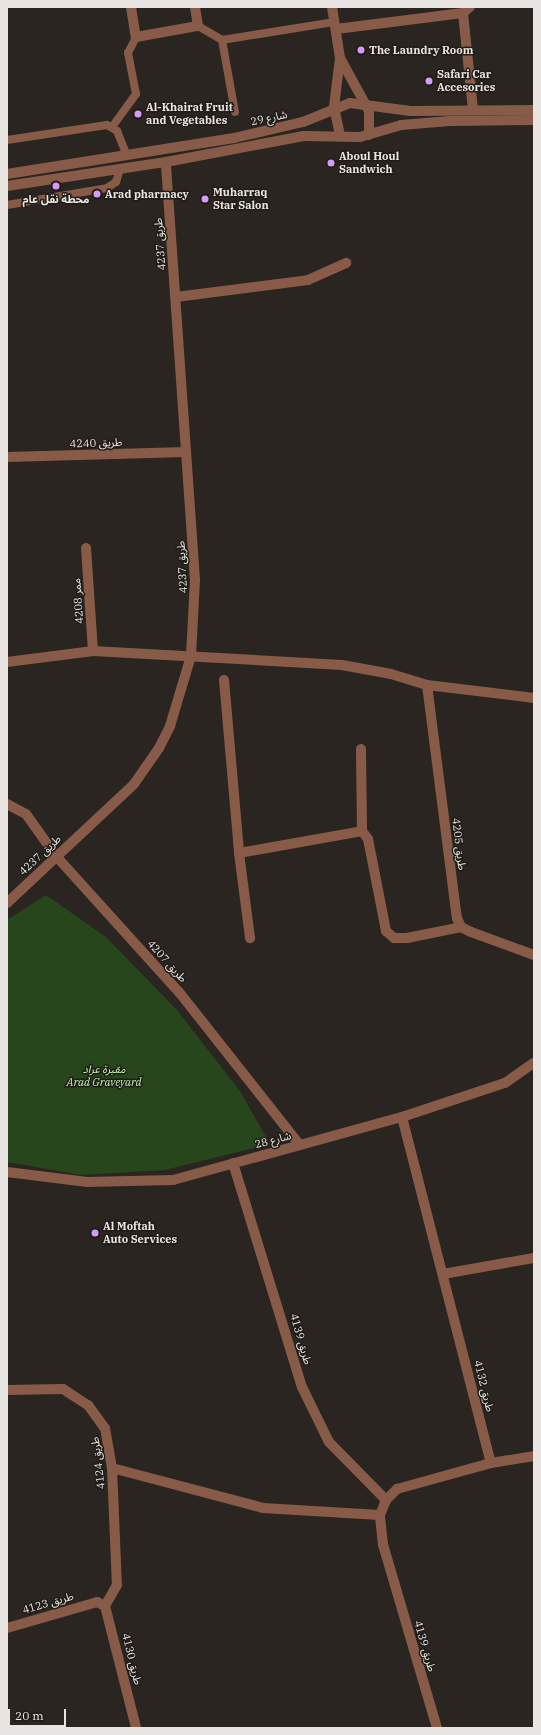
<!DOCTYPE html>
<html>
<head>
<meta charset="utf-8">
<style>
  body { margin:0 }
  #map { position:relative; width:541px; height:1735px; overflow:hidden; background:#2a2521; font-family:"IBM Plex Serif","Noto Sans Arabic",serif }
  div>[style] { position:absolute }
  .green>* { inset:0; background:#27461c }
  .service>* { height:8px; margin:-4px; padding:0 4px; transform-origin:4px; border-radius:4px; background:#885b49 }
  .minor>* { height:10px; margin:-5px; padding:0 5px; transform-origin:5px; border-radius:5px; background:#885b49 }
  .tertiary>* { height:10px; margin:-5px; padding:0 5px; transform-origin:5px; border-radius:5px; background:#885b49 }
  .dots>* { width:11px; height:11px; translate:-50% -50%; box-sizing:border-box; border:2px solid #201c18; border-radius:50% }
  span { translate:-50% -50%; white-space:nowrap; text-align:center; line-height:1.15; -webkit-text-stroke:3px #201c18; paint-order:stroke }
  .poi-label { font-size:11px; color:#e7e4e1; font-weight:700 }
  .left { translate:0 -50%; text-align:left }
  .street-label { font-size:11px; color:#e7e4e1 }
  .park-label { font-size:11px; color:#bcf5a9; font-style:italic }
  .frame { position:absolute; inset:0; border:8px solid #e7e4e1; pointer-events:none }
  .scale { position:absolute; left:8px; top:1709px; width:58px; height:18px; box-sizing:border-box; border:2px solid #e7e4e1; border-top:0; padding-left:5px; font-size:12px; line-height:14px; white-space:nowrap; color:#e7e4e1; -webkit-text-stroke:3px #201c18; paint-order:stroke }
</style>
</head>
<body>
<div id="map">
  <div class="green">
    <div style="clip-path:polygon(46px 895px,106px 937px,177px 1010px,240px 1091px,270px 1144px,165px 1170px,81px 1175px,7px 1162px,7px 920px)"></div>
  </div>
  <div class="service">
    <div style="left:198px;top:26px;width:28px;rotate:30deg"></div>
    <div style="left:222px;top:40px;width:73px;rotate:79.8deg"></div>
    <div style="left:222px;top:40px;width:113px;rotate:-9.1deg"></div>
    <div style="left:112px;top:127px;width:41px;rotate:-54deg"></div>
    <div style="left:136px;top:94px;width:42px;rotate:-101deg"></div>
    <div style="left:128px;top:53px;width:18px;rotate:-63deg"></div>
    <div style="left:7px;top:140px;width:101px;rotate:-8.5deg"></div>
    <div style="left:107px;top:125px;width:12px;rotate:31deg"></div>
    <div style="left:117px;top:131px;width:27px;rotate:68deg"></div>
    <div style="left:7px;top:205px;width:101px;rotate:-9.6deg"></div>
    <div style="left:107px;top:188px;width:11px;rotate:-34deg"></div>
    <div style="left:116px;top:182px;width:14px;rotate:-73deg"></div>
  </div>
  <div class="minor">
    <div style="left:131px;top:7px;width:30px;rotate:81deg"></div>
    <div style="left:136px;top:37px;width:63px;rotate:-10.1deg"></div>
    <div style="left:198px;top:26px;width:19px;rotate:-99deg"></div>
    <div style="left:463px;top:13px;width:97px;rotate:84.1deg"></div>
    <div style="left:336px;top:29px;width:128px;rotate:-7.2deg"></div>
    <div style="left:463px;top:13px;width:9px;rotate:-41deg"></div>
    <div style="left:176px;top:297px;width:133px;rotate:-7.3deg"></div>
    <div style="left:308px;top:280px;width:42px;rotate:-24.1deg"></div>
    <div style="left:7px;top:457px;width:179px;rotate:-1.6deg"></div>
    <div style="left:86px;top:548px;width:103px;rotate:86.1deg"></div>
    <div style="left:7px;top:662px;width:87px;rotate:-7.3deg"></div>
    <div style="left:93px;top:651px;width:249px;rotate:3.2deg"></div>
    <div style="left:342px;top:665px;width:50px;rotate:10.4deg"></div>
    <div style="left:391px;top:674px;width:38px;rotate:17deg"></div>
    <div style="left:427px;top:685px;width:108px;rotate:6.9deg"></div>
    <div style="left:224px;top:680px;width:174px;rotate:85deg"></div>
    <div style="left:239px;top:853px;width:125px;rotate:-10.1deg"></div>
    <div style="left:362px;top:831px;width:10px;rotate:53deg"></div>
    <div style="left:368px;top:839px;width:94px;rotate:78.9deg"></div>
    <div style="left:386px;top:931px;width:11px;rotate:41deg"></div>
    <div style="left:394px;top:938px;width:13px"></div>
    <div style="left:407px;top:938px;width:55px;rotate:-11.5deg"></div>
    <div style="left:427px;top:685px;width:235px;rotate:82.7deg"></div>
    <div style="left:457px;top:918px;width:10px;rotate:66deg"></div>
    <div style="left:461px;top:927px;width:11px;rotate:27deg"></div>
    <div style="left:471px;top:932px;width:67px;rotate:20.1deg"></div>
    <div style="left:361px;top:749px;width:82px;rotate:89.3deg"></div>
    <div style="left:7px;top:804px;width:21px;rotate:28deg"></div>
    <div style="left:26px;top:814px;width:52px;rotate:54.5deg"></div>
    <div style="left:56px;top:856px;width:183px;rotate:47.9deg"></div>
    <div style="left:179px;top:992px;width:195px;rotate:51.7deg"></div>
    <div style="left:239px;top:853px;width:86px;rotate:82.6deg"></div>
    <div style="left:7px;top:903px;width:174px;rotate:-43.1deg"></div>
    <div style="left:134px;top:784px;width:44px;rotate:-55.2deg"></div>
    <div style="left:159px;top:748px;width:25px;rotate:-63deg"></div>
    <div style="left:170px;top:726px;width:73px;rotate:-73.3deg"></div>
    <div style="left:191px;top:656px;width:76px;rotate:-87deg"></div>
    <div style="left:195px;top:580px;width:419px;rotate:-94deg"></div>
    <div style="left:402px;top:1117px;width:357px;rotate:75.6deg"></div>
    <div style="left:233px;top:1163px;width:234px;rotate:72.9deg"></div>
    <div style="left:302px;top:1387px;width:61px;rotate:63.9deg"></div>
    <div style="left:329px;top:1442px;width:81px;rotate:45.5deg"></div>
    <div style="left:443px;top:1274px;width:92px;rotate:-10deg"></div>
    <div style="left:7px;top:1390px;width:56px;rotate:-1deg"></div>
    <div style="left:63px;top:1389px;width:30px;rotate:33deg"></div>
    <div style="left:88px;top:1405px;width:29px;rotate:54deg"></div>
    <div style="left:105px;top:1428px;width:41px;rotate:80.1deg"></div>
    <div style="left:112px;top:1468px;width:117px;rotate:87.6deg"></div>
    <div style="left:117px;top:1585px;width:24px;rotate:120deg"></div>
    <div style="left:112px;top:1468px;width:156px;rotate:14.8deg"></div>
    <div style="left:263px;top:1508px;width:117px;rotate:3.4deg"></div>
    <div style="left:7px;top:1628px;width:94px;rotate:-16.1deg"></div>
    <div style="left:97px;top:1602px;width:9px;rotate:27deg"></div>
    <div style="left:105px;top:1606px;width:126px;rotate:75.7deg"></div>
    <div style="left:437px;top:1728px;width:191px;rotate:-106.4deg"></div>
    <div style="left:383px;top:1545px;width:30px;rotate:-96deg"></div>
    <div style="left:380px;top:1515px;width:16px;rotate:-68deg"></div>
    <div style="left:386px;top:1500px;width:16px;rotate:-45deg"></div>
    <div style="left:397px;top:1489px;width:98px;rotate:-15.5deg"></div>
    <div style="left:491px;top:1463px;width:44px;rotate:-9.2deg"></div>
  </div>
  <div class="tertiary">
    <div style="left:332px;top:7px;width:52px;rotate:81.1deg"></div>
    <div style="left:340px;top:58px;width:60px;rotate:61.3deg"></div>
    <div style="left:369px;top:111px;width:24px;rotate:90deg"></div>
    <div style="left:340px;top:58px;width:49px;rotate:97deg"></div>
    <div style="left:334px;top:107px;width:30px;rotate:78deg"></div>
    <div style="left:7px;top:174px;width:230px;rotate:-9deg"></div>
    <div style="left:234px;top:138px;width:71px;rotate:-13.1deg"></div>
    <div style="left:303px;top:122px;width:51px;rotate:-22deg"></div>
    <div style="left:350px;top:103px;width:61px;rotate:7.6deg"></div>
    <div style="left:410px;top:111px;width:124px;rotate:-0.5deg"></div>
    <div style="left:7px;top:186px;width:161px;rotate:-8.6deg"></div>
    <div style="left:166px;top:162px;width:140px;rotate:-10.7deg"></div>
    <div style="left:304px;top:136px;width:56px;rotate:1deg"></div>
    <div style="left:360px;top:137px;width:43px;rotate:-16.3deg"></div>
    <div style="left:401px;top:125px;width:49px;rotate:-4.7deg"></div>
    <div style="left:450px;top:121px;width:84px;rotate:-0.7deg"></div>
    <div style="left:7px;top:1172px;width:81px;rotate:7.1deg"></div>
    <div style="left:87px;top:1182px;width:86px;rotate:-1.3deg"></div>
    <div style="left:173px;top:1180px;width:238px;rotate:-15.4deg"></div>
    <div style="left:402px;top:1117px;width:108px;rotate:-18.3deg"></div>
    <div style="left:505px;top:1083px;width:35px;rotate:-35deg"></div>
  </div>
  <div class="dots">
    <div style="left:361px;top:50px;background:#d59bfa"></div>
    <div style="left:429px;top:81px;background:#d59bfa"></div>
    <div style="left:138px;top:114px;background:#d59bfa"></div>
    <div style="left:331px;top:163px;background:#d59bfa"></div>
    <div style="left:56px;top:186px;background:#d59bfa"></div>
    <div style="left:97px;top:194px;background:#d59bfa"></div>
    <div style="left:205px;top:199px;background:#d59bfa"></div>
    <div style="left:95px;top:1233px;background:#d59bfa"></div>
  </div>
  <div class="poi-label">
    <span class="left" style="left:369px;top:50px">The Laundry Room</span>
    <span class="left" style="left:437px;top:81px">Safari Car<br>Accesories</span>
    <span class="left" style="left:146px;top:114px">Al-Khairat Fruit<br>and Vegetables</span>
    <span class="left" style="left:339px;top:163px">Aboul Houl<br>Sandwich</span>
    <span class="left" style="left:213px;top:199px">Muharraq<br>Star Salon</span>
    <span class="left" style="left:105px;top:194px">Arad pharmacy</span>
    <span style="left:56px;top:199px">محطة نقل عام</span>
    <span class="left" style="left:103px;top:1233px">Al Moftah<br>Auto Services</span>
  </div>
  <div class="street-label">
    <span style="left:269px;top:118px;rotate:-12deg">شارع 29</span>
    <span style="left:160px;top:244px;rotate:-94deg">طريق 4237</span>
    <span style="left:96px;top:443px;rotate:-2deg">طريق 4240</span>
    <span style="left:182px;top:567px;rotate:-93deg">طريق 4237</span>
    <span style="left:78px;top:601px;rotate:-94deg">ممر 4208</span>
    <span style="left:459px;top:844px;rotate:83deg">طريق 4205</span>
    <span style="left:40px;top:855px;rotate:-43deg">طريق 4237</span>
    <span style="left:167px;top:961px;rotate:48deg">طريق 4207</span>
    <span style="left:273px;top:1140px;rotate:-15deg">شارع 28</span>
    <span style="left:301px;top:1339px;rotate:74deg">طريق 4139</span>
    <span style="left:484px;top:1386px;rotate:76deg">طريق 4132</span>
    <span style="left:98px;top:1463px;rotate:-97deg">طريق 4124</span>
    <span style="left:48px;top:1603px;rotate:-16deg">طريق 4123</span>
    <span style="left:425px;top:1646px;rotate:74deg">طريق 4139</span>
    <span style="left:132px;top:1659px;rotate:76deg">طريق 4130</span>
  </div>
  <div class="park-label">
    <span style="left:104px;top:1076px">مقبرة عراد<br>Arad Graveyard</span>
  </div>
  <div class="frame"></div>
  <div class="scale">20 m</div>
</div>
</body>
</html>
